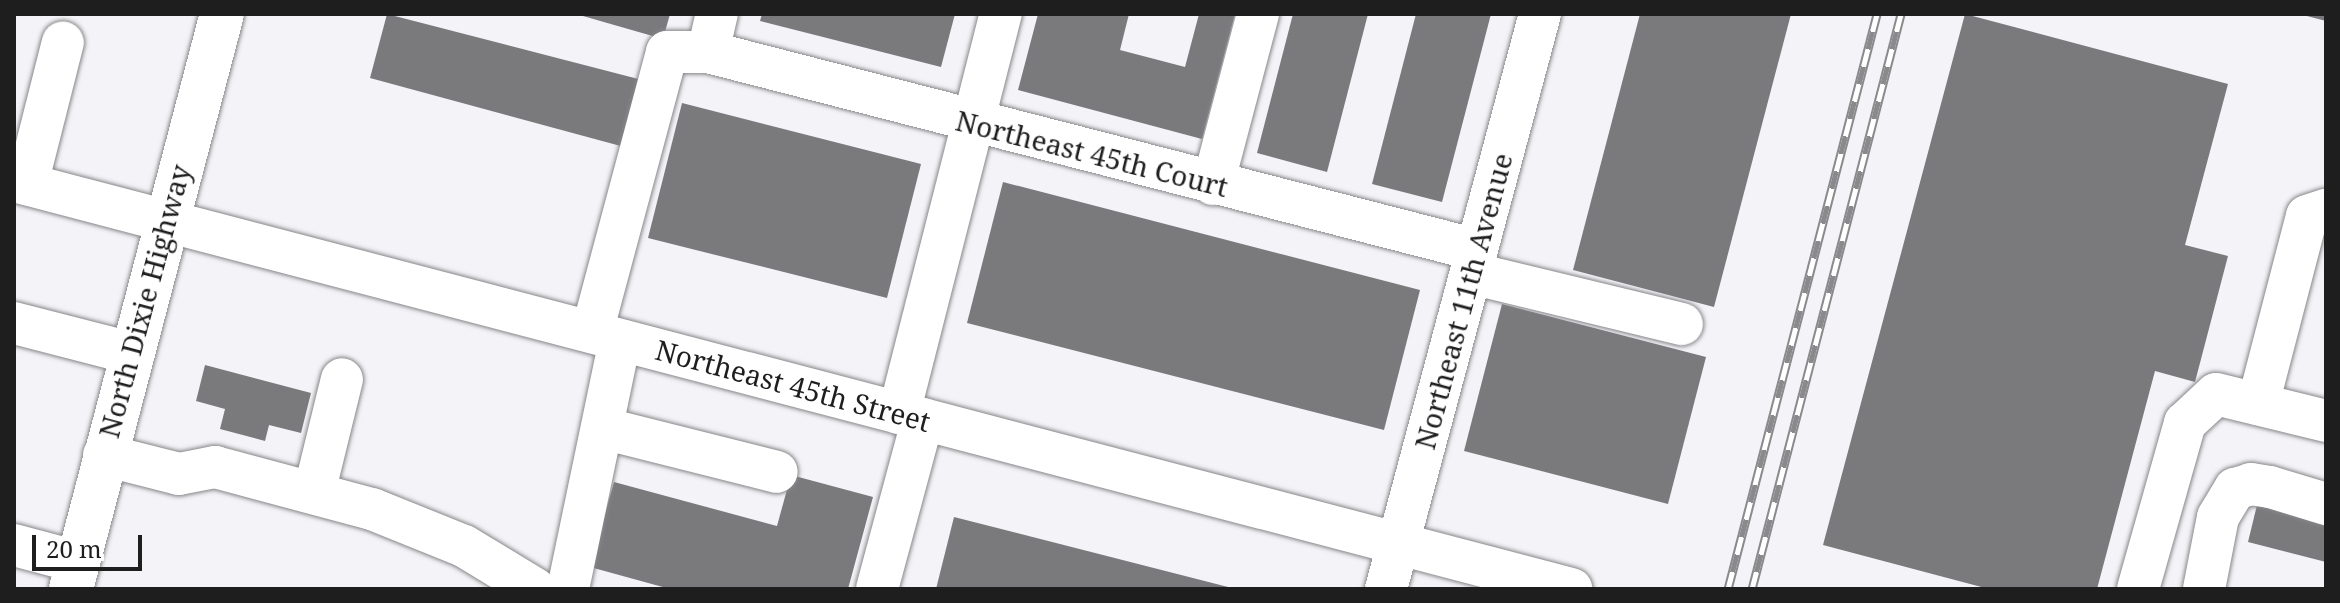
<!DOCTYPE html>
<html>
<head>
<meta charset="utf-8">
<style>
  body { margin:0 }
  #map { position:relative; width:2340px; height:603px; overflow:hidden; background:#f4f4f8; font-family:"Noto Serif",serif }
  div>[style] { position:absolute }
  .building>* { inset:0; background:#7a7a7d }
  .roads { filter:drop-shadow(0 0 2px #87878a) drop-shadow(0 0 2px #87878a) }
  .minor>* { height:42px; margin:-21px; padding:0 21px; transform-origin:21px; border-radius:21px; background:#fff }
  .major>* { height:44px; margin:-22px; padding:0 22px; transform-origin:22px; border-radius:22px; background:#fff }
  .rail>* { height:9px; margin-top:-4.5px; transform-origin:0; background:repeating-linear-gradient(90deg,#fff 0 18px,#8a8a8d 0 36px); box-sizing:border-box; border-block:2px solid #8a8a8d }
  span { translate:-50% -50%; white-space:nowrap; text-align:center; line-height:1.15; -webkit-text-stroke:7px #fff; paint-order:stroke }
  .street-label { font-size:28px; color:#1e1e1f }
  .frame { position:absolute; inset:0; border:16px solid #1e1e1f; pointer-events:none }
  .scale { position:absolute; left:32px; top:535px; width:110px; height:36px; box-sizing:border-box; border:4px solid #1e1e1f; border-top:0; padding-left:10px; font-size:24px; line-height:28px; white-space:nowrap; color:#1e1e1f; -webkit-text-stroke:6px #fff; paint-order:stroke }
</style>
</head>
<body>
<div id="map">
  <div class="building">
    <div style="clip-path:polygon(387px 14px,646px 81px,628px 148px,370px 78px)"></div>
    <div style="clip-path:polygon(576px 14px,670px 14px,663px 39px)"></div>
    <div style="clip-path:polygon(762px 14px,955px 14px,941px 67px,760px 21px)"></div>
    <div style="clip-path:polygon(1038px 14px,1129px 14px,1120px 50px,1185px 67px,1199px 14px,1235px 14px,1202px 139px,1018px 90px)"></div>
    <div style="clip-path:polygon(1293px 14px,1368px 14px,1327px 172px,1257px 153px)"></div>
    <div style="clip-path:polygon(1416px 14px,1491px 14px,1442px 202px,1372px 184px)"></div>
    <div style="clip-path:polygon(1640px 14px,1791px 14px,1714px 307px,1573px 270px)"></div>
    <div style="clip-path:polygon(1965px 14px,2228px 84px,2185px 245px,2228px 256px,2195px 382px,2155px 371px,2097px 589px,1989px 589px,1823px 545px)"></div>
    <div style="clip-path:polygon(2326px 14px,2326px 21px,2303px 15px,2303px 14px)"></div>
    <div style="clip-path:polygon(682px 103px,921px 164px,887px 298px,648px 238px)"></div>
    <div style="clip-path:polygon(1003px 182px,1420px 290px,1384px 430px,967px 323px)"></div>
    <div style="clip-path:polygon(1502px 304px,1706px 357px,1668px 504px,1464px 451px)"></div>
    <div style="clip-path:polygon(205px 365px,311px 393px,301px 433px,269px 425px,265px 441px,220px 429px,225px 409px,196px 401px)"></div>
    <div style="clip-path:polygon(791px 475px,873px 497px,848px 589px,670px 589px,590px 567px,614px 482px,777px 526px)"></div>
    <div style="clip-path:polygon(2258px 501px,2326px 519px,2326px 562px,2248px 542px)"></div>
    <div style="clip-path:polygon(954px 517px,1232px 588px,1232px 589px,936px 589px)"></div>
  </div>
  <div class="roads">
    <div class="minor">
      <div style="left:708px;top:52px;width:39px;rotate:-77deg"></div>
      <div style="left:14px;top:181px;width:1610px;rotate:14.68deg"></div>
      <div style="left:27px;top:184px;width:146px;rotate:-75.8deg"></div>
      <div style="left:1213px;top:184px;width:176px;rotate:-75.2deg"></div>
      <div style="left:1471px;top:273px;width:217px;rotate:13.6deg"></div>
      <div style="left:14px;top:323px;width:121px;rotate:14.4deg"></div>
      <div style="left:592px;top:332px;width:290px;rotate:-75deg"></div>
      <div style="left:667px;top:52px;width:41px"></div>
      <div style="left:708px;top:52px;width:794px;rotate:14.44deg"></div>
      <div style="left:2258px;top:404px;width:194px;rotate:-75.4deg"></div>
      <div style="left:2307px;top:216px;width:20px;rotate:-18deg"></div>
      <div style="left:899px;top:413px;width:412px;rotate:-75.7deg"></div>
      <div style="left:602px;top:428px;width:180px;rotate:14.1deg"></div>
      <div style="left:104px;top:455px;width:77px;rotate:14.2deg"></div>
      <div style="left:179px;top:474px;width:37px;rotate:-11deg"></div>
      <div style="left:215px;top:467px;width:163px;rotate:15deg"></div>
      <div style="left:372px;top:509px;width:99px;rotate:21.9deg"></div>
      <div style="left:464px;top:546px;width:83px;rotate:31.2deg"></div>
      <div style="left:314px;top:493px;width:117px;rotate:-76.2deg"></div>
      <div style="left:14px;top:545px;width:66px;rotate:14.9deg"></div>
      <div style="left:568px;top:589px;width:254px;rotate:-78.2deg"></div>
      <div style="left:877px;top:589px;width:176px;rotate:-74.9deg"></div>
      <div style="left:1386px;top:589px;width:595px;rotate:-75.01deg"></div>
      <div style="left:2138px;top:589px;width:173px;rotate:-74.2deg"></div>
      <div style="left:2185px;top:423px;width:42px;rotate:-43.1deg"></div>
      <div style="left:2216px;top:394px;width:113px;rotate:13.8deg"></div>
      <div style="left:2204px;top:589px;width:73px;rotate:-79deg"></div>
      <div style="left:2218px;top:517px;width:33px;rotate:-59deg"></div>
      <div style="left:2235px;top:489px;width:17px;rotate:-17deg"></div>
      <div style="left:2251px;top:484px;width:19px;rotate:9deg"></div>
      <div style="left:2270px;top:487px;width:59px;rotate:16.9deg"></div>
    </div>
    <div class="major">
      <div style="left:71px;top:589px;width:594px;rotate:-75.29deg"></div>
    </div>
  </div>
  <div class="rail">
    <div style="left:1728px;top:589px;width:594px;rotate:-75.47deg"></div>
    <div style="left:1752px;top:589px;width:594px;rotate:-75.47deg"></div>
  </div>
  <div class="street-label">
    <span style="left:1092px;top:153px;rotate:14deg">Northeast 45th Court</span>
    <span style="left:144px;top:301px;rotate:-75deg">North Dixie Highway</span>
    <span style="left:1463px;top:301px;rotate:-75deg">Northeast 11th Avenue</span>
    <span style="left:793px;top:385px;rotate:15deg">Northeast 45th Street</span>
  </div>
  <div class="frame"></div>
  <div class="scale">20 m</div>
</div>
</body>
</html>
